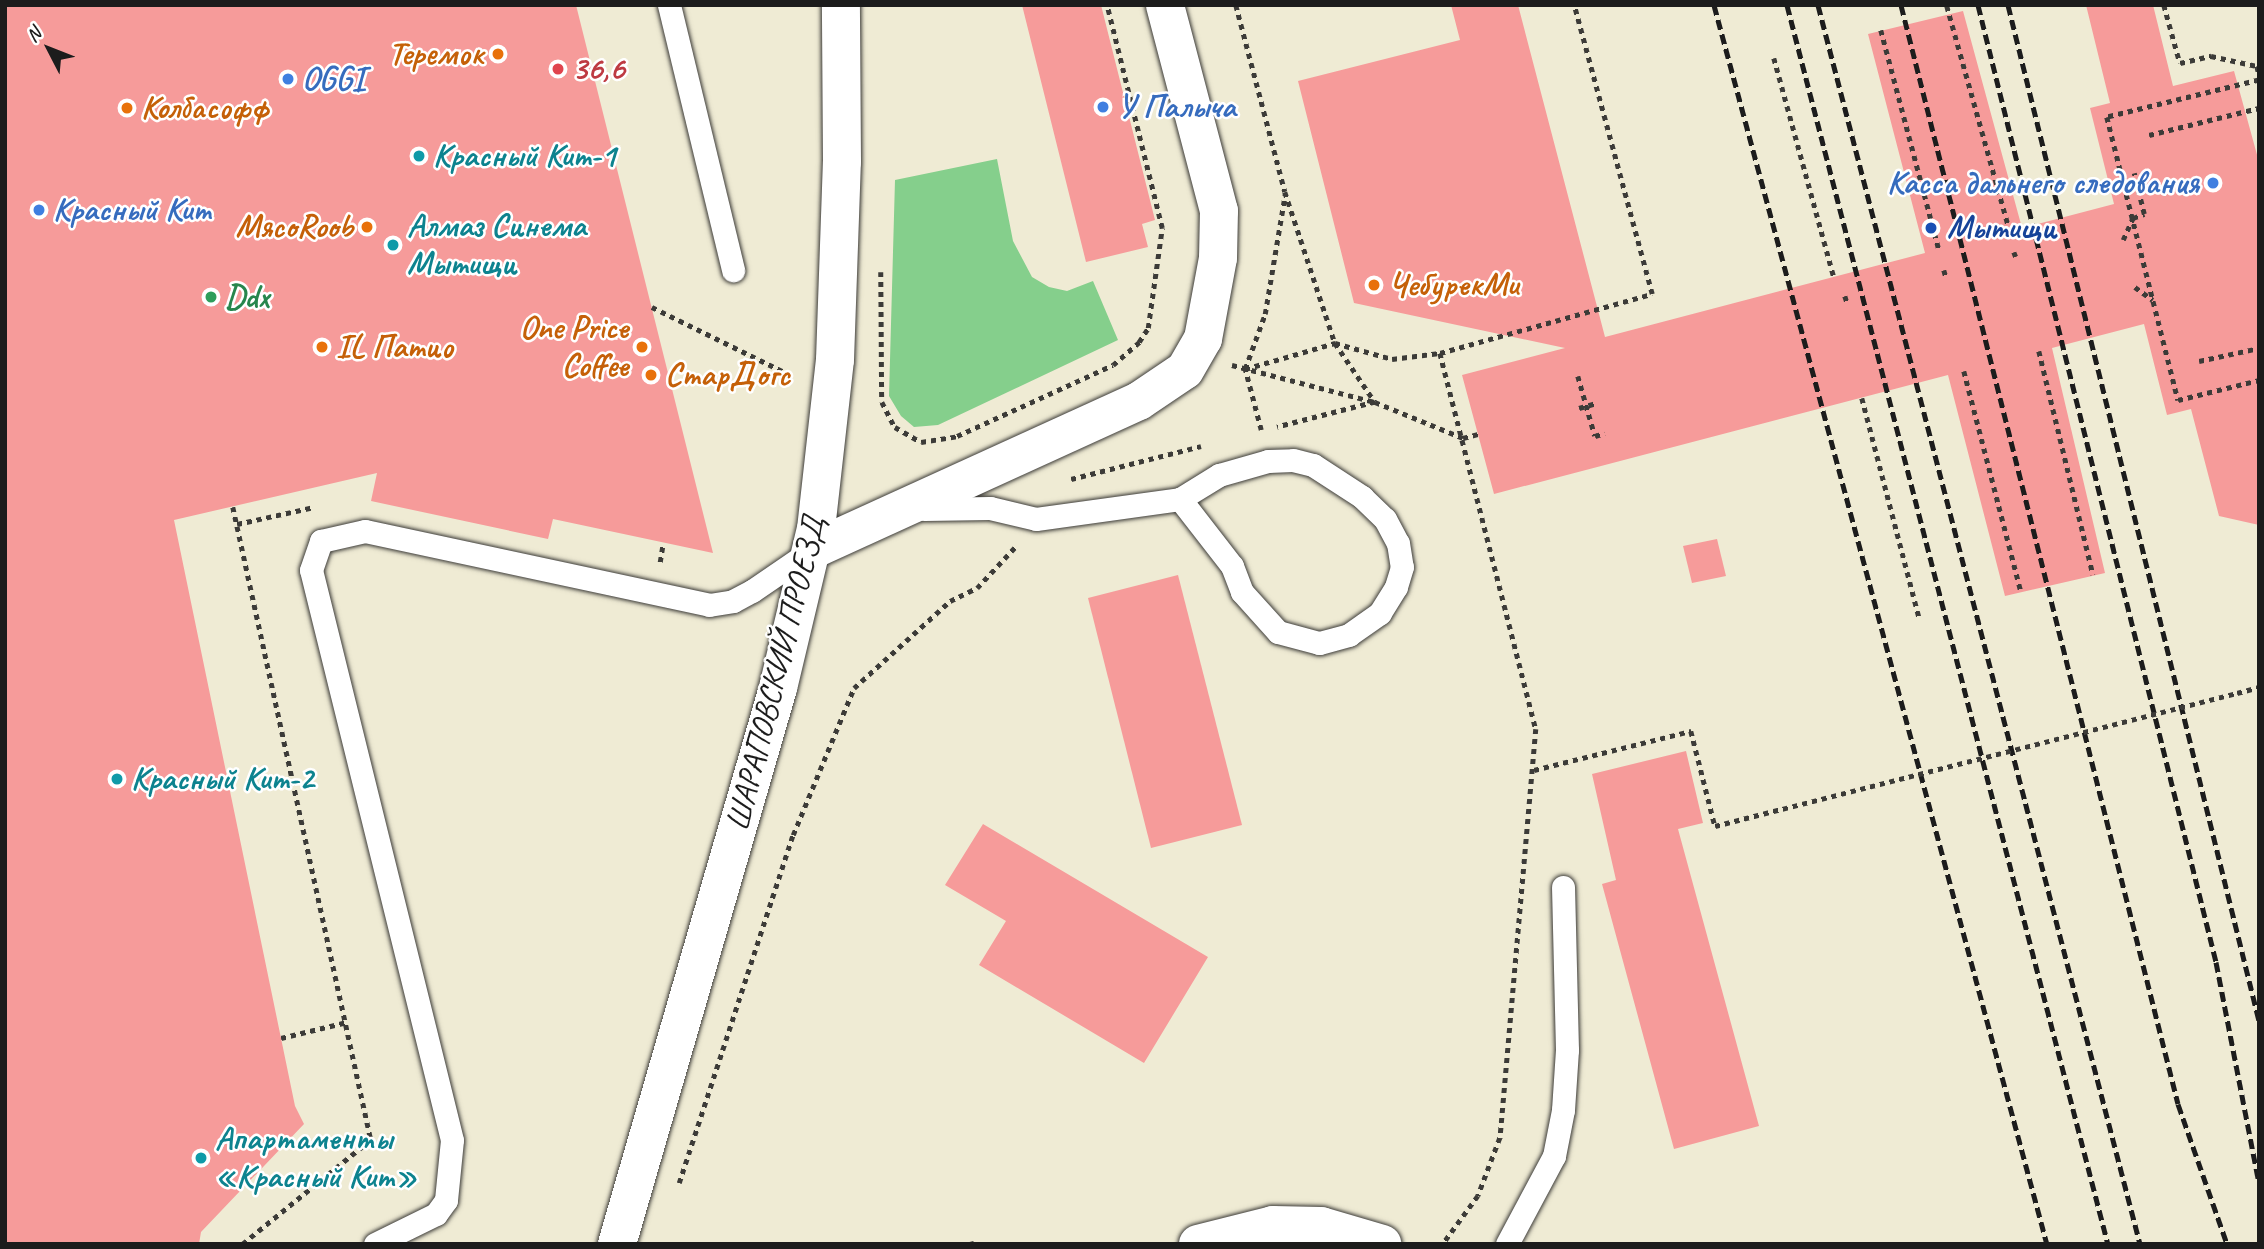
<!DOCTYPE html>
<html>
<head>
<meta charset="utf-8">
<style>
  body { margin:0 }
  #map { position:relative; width:2264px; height:1249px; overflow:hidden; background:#efebd4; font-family:Caveat,sans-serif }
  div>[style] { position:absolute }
  .green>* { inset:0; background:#85cf8c }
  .building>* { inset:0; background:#f69b9a }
  .path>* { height:4.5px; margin-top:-2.25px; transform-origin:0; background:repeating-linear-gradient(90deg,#3c3b38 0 5px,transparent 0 10px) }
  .roads { filter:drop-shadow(0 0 2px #3c3b38) drop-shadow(0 0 2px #3c3b38) }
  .lane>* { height:23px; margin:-11.5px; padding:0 11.5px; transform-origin:11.5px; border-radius:11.5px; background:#fff }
  .street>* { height:38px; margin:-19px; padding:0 19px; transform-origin:19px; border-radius:19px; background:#fff }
  .secondary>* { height:38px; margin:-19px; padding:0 19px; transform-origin:19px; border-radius:19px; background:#fff }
  .rail>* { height:5px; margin-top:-2.5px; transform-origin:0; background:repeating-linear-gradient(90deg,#1c1c1c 0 10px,transparent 0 15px) }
  .path-bridge>* { height:4.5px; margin-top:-2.25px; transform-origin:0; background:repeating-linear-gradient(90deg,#3c3b38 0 5px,transparent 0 10px) }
  .dots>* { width:19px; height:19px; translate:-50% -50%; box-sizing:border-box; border:4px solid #fff; border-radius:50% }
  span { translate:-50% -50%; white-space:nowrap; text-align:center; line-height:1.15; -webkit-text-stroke:5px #fff; paint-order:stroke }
  .food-label { font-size:33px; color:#c56008; font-weight:700 }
  .right { translate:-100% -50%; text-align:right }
  .left { translate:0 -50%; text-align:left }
  .health-label { font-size:33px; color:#be3a42; font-weight:700 }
  .shop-label { font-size:33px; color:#366cbe; font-weight:700 }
  .culture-label { font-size:33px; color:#0d838f; font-weight:700 }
  .transit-label { font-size:33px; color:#164399; font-weight:700 }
  .leisure-label { font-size:33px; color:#27864d; font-weight:700 }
  .street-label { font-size:33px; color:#1c1c1c }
  .frame { position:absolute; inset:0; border:7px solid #1c1c1c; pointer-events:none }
  .north { position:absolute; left:14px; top:14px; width:70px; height:70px; -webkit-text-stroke:5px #fff; paint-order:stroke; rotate:312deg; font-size:19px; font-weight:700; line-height:28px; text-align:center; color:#1c1c1c }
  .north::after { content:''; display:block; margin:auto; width:24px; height:32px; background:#1c1c1c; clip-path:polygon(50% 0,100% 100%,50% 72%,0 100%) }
</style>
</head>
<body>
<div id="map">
  <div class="green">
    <div style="clip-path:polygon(997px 159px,1013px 241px,1032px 277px,1049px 287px,1067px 291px,1093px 281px,1118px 340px,938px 425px,914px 427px,901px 416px,889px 396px,895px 180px)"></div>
  </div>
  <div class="building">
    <div style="clip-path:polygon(5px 5px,576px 5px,713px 553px,553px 519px,548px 539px,371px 501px,377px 473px,174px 520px,295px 1106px,304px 1124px,201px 1232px,199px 1244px,5px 1244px)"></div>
    <div style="clip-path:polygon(1022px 5px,1101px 5px,1155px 220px,1142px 224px,1148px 247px,1086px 262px)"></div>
    <div style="clip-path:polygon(1451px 5px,1518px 5px,1605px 337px,1925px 253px,1868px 34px,1963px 11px,2022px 228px,2114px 204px,2090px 108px,2110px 103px,2086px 5px,2153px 5px,2173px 86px,2234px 71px,2259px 162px,2259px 525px,2219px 516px,2191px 409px,2167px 415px,2144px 324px,2052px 348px,2105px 573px,2005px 596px,1948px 375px,1494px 494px,1462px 375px,1565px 348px,1354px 303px,1298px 81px,1460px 40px)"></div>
    <div style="clip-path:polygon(1717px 539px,1726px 576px,1692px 583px,1683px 546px)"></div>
    <div style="clip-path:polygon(1178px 575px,1242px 825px,1151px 848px,1088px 598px)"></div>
    <div style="clip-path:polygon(1686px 751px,1703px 823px,1678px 829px,1759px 1126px,1674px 1149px,1602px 884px,1616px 880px,1592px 774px)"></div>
    <div style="clip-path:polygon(983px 824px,1208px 957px,1144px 1063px,979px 965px,1006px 921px,945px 885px)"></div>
  </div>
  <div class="path">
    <div style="left:1236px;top:5px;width:193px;rotate:75.3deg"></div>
    <div style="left:1285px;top:192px;width:159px;rotate:71.7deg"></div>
    <div style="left:1335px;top:343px;width:71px;rotate:55.9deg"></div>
    <div style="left:1375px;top:402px;width:101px;rotate:165.7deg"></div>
    <div style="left:2164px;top:5px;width:60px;rotate:74.6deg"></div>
    <div style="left:2180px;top:63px;width:32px;rotate:-13deg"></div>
    <div style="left:2211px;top:56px;width:47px;rotate:12.3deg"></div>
    <div style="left:2257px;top:66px;width:8px;rotate:76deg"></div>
    <div style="left:1947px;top:6px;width:234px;rotate:74.4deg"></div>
    <div style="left:1881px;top:30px;width:227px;rotate:75.2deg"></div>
    <div style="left:1774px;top:58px;width:227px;rotate:74.7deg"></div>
    <div style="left:2259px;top:80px;width:156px;rotate:166.3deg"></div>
    <div style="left:2107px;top:117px;width:292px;rotate:75.9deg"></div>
    <div style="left:2178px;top:400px;width:83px;rotate:-13.9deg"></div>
    <div style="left:2149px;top:135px;width:113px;rotate:-13.8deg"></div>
    <div style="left:2123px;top:240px;width:24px;rotate:-66deg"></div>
    <div style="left:2133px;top:218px;width:12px;rotate:-20deg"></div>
    <div style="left:2144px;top:214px;width:42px;rotate:-103.7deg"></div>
    <div style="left:2014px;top:252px;width:5px;rotate:68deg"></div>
    <div style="left:1944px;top:270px;width:7px;rotate:74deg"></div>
    <div style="left:881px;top:272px;width:130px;rotate:89.6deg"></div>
    <div style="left:882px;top:402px;width:28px;rotate:63deg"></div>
    <div style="left:895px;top:427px;width:30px;rotate:30deg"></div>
    <div style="left:921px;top:442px;width:36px;rotate:-9deg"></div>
    <div style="left:957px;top:436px;width:171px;rotate:-24.5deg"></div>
    <div style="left:1113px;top:365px;width:35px;rotate:-41deg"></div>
    <div style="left:1139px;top:342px;width:17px;rotate:-57deg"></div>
    <div style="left:1148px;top:328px;width:101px;rotate:-82deg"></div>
    <div style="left:1162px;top:228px;width:230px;rotate:-103.9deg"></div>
    <div style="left:2135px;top:287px;width:22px;rotate:36deg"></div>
    <div style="left:1845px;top:296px;width:6px;rotate:72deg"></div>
    <div style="left:652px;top:307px;width:156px;rotate:26.2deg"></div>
    <div style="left:2039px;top:351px;width:230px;rotate:76.4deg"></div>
    <div style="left:1440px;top:353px;width:388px;rotate:75.7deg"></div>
    <div style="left:1536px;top:729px;width:411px;rotate:95deg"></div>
    <div style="left:1500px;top:1138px;width:62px;rotate:110.8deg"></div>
    <div style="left:1478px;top:1196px;width:59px;rotate:126.1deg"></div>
    <div style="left:2199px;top:361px;width:61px;rotate:-12.2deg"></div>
    <div style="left:1232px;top:365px;width:148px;rotate:14.5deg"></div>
    <div style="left:1375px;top:402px;width:95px;rotate:22.2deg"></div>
    <div style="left:1463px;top:438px;width:16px;rotate:-15deg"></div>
    <div style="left:1245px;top:369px;width:94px;rotate:-16.1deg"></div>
    <div style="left:1335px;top:343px;width:59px;rotate:15.7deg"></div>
    <div style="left:1392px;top:359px;width:48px;rotate:-7.1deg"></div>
    <div style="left:1440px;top:353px;width:220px;rotate:-15.6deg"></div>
    <div style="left:1652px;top:294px;width:299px;rotate:-105.1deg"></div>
    <div style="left:1964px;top:371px;width:228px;rotate:75.5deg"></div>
    <div style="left:1578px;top:376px;width:62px;rotate:74.2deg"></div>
    <div style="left:1595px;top:436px;width:10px;rotate:-17deg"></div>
    <div style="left:1862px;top:398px;width:226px;rotate:75.4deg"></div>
    <div style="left:1579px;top:408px;width:19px;rotate:-16deg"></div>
    <div style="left:1261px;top:430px;width:63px;rotate:-104.7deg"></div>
    <div style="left:1245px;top:369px;width:59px;rotate:-70deg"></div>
    <div style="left:1265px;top:314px;width:122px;rotate:-80.5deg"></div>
    <div style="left:1071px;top:479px;width:134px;rotate:-14.2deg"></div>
    <div style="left:233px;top:507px;width:648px;rotate:77.7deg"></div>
    <div style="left:371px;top:1140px;width:165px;rotate:140.9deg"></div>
    <div style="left:237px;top:524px;width:79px;rotate:-12.4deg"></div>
    <div style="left:660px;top:562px;width:19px;rotate:-81deg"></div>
    <div style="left:2237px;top:693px;width:23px;rotate:-15deg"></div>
    <div style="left:1534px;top:770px;width:162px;rotate:-14deg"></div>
    <div style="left:1691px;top:731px;width:98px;rotate:75.8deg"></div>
    <div style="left:281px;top:1038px;width:68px;rotate:-13.6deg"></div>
    <div style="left:679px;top:1183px;width:366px;rotate:-71.9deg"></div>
    <div style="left:793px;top:835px;width:159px;rotate:-67.5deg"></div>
    <div style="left:854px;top:688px;width:130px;rotate:-42.2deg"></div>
    <div style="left:950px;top:601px;width:30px;rotate:-26deg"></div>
    <div style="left:977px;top:588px;width:59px;rotate:-47.1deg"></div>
    <div style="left:970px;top:1244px;width:4px;rotate:-14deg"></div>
  </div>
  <div class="roads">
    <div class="lane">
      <div style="left:669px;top:5px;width:273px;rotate:76.4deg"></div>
      <div style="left:924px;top:509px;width:66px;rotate:-0.9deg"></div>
      <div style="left:990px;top:508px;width:47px;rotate:13.4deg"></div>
      <div style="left:1036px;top:519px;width:145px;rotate:-7.9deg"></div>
      <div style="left:1180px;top:499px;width:46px;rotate:-31.6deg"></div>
      <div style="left:1219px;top:475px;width:51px;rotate:-15.9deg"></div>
      <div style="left:1268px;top:461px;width:25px;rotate:-2deg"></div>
      <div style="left:1293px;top:460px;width:21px;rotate:14deg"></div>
      <div style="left:1313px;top:465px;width:59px;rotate:33.1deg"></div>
      <div style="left:1362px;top:497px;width:32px;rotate:44deg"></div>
      <div style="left:1385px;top:519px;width:27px;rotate:62deg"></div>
      <div style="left:1398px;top:543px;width:24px;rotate:81deg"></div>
      <div style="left:1402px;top:567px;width:21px;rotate:107deg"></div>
      <div style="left:1396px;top:587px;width:31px;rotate:122deg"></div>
      <div style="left:1380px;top:613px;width:38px;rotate:145deg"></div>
      <div style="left:1349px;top:635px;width:31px;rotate:165deg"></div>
      <div style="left:1319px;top:643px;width:42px;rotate:-165deg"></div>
      <div style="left:1278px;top:632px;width:54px;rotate:-132deg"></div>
      <div style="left:1242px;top:592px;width:28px;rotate:-111deg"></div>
      <div style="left:1232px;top:566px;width:85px;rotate:-127.8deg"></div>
      <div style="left:375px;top:1244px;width:68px;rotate:-26.2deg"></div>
      <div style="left:436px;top:1214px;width:17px;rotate:-54deg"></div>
      <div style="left:446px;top:1200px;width:60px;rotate:-84.3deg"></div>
      <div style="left:452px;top:1140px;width:587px;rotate:-103.89deg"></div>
      <div style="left:311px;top:570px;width:31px;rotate:-71deg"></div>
      <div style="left:321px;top:541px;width:45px;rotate:-12.8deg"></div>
      <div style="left:365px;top:531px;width:352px;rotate:12.1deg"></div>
      <div style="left:709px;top:605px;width:24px;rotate:-9deg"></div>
      <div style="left:733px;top:601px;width:21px;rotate:-28deg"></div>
      <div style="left:752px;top:591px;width:73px;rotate:-34.3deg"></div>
      <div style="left:1507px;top:1244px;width:100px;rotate:-61.9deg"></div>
      <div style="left:1554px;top:1156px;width:47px;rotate:-78.9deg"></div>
      <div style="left:1563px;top:1110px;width:60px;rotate:-86.2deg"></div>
      <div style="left:1567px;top:1050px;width:163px;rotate:-91.4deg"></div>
    </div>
    <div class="street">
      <div style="left:812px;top:550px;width:359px;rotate:-24.5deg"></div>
      <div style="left:1139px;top:401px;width:55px;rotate:-34deg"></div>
      <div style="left:1185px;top:370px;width:36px;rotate:-60deg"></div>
      <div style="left:1203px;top:339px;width:82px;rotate:-79.5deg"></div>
      <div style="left:1218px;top:258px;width:47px;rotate:-88.8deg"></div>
      <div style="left:1219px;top:211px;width:213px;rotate:-104.7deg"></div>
      <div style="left:1198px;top:1244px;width:77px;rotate:-14.2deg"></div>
      <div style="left:1273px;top:1225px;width:48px;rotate:1.2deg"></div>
      <div style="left:1321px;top:1226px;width:64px;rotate:16.4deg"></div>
    </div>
    <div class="secondary">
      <div style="left:617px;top:1244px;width:579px;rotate:-73.85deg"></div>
      <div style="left:778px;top:688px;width:163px;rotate:-76.6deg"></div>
      <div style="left:816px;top:529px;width:170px;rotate:-83.6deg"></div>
      <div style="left:835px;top:360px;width:198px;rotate:-88deg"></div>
      <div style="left:842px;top:162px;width:157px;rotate:-90.4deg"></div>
    </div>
  </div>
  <div class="rail">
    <div style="left:1714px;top:5px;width:1283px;rotate:74.96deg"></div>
    <div style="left:1787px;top:5px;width:1280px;rotate:75.48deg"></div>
    <div style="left:1818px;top:5px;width:1280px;rotate:75.43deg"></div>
    <div style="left:1901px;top:5px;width:1133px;rotate:75.85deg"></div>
    <div style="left:2178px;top:1104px;width:148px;rotate:70.7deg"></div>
    <div style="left:1978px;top:5px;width:986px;rotate:76.03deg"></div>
    <div style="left:2216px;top:962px;width:225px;rotate:79deg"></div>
    <div style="left:2008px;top:5px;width:1047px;rotate:76.12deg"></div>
  </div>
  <div class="path-bridge">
    <div style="left:1715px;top:826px;width:539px;rotate:-14.29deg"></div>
  </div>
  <div class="dots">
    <div style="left:498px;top:54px;background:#e8710a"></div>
    <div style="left:558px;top:69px;background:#e0444e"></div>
    <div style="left:288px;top:79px;background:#3f7fe0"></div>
    <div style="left:1103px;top:107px;background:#3f7fe0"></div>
    <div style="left:127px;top:108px;background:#e8710a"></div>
    <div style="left:419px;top:156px;background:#0f9aa8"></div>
    <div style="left:2213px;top:183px;background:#3f7fe0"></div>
    <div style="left:39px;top:210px;background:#3f7fe0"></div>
    <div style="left:367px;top:227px;background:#e8710a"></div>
    <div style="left:1931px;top:228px;background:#1a4fb4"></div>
    <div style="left:393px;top:245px;background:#0f9aa8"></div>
    <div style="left:1374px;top:285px;background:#e8710a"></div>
    <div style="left:211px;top:297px;background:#2e9e5b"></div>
    <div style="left:322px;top:347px;background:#e8710a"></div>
    <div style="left:642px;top:347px;background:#e8710a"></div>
    <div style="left:651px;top:375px;background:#e8710a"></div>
    <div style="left:117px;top:779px;background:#0f9aa8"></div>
    <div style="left:201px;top:1158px;background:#0f9aa8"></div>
  </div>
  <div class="food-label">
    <span class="right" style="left:484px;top:54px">Теремок</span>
    <span class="left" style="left:141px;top:108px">Колбасофф</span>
    <span class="right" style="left:353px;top:227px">МясоRoob</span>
    <span class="left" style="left:1388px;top:285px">ЧебурекМи</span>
    <span class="right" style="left:628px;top:347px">One Price<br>Coffee</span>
    <span class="left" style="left:336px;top:347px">IL Патио</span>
    <span class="left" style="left:665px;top:375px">СтарДогс</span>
  </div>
  <div class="health-label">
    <span class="left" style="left:572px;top:69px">36,6</span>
  </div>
  <div class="shop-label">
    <span class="left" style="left:302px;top:79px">OGGI</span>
    <span class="left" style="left:1117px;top:107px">У Палыча</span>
    <span class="right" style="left:2199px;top:183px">Касса дальнего следования</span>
    <span class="left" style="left:53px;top:210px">Красный Кит</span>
  </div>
  <div class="culture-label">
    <span class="left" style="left:433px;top:156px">Красный Кит-1</span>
    <span class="left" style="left:407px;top:245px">Алмаз Синема<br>Мытищи</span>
    <span class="left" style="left:131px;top:779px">Красный Кит-2</span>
    <span class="left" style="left:215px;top:1158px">Апартаменты<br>«Красный Кит»</span>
  </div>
  <div class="transit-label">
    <span class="left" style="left:1947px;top:228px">Мытищи</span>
  </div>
  <div class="leisure-label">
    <span class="left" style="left:225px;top:297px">Ddx</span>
  </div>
  <div class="street-label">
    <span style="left:776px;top:674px;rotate:-76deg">ШАРАПОВСКИЙ ПРОЕЗД</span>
  </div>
  <div class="frame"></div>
  <div class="north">N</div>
</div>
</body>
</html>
